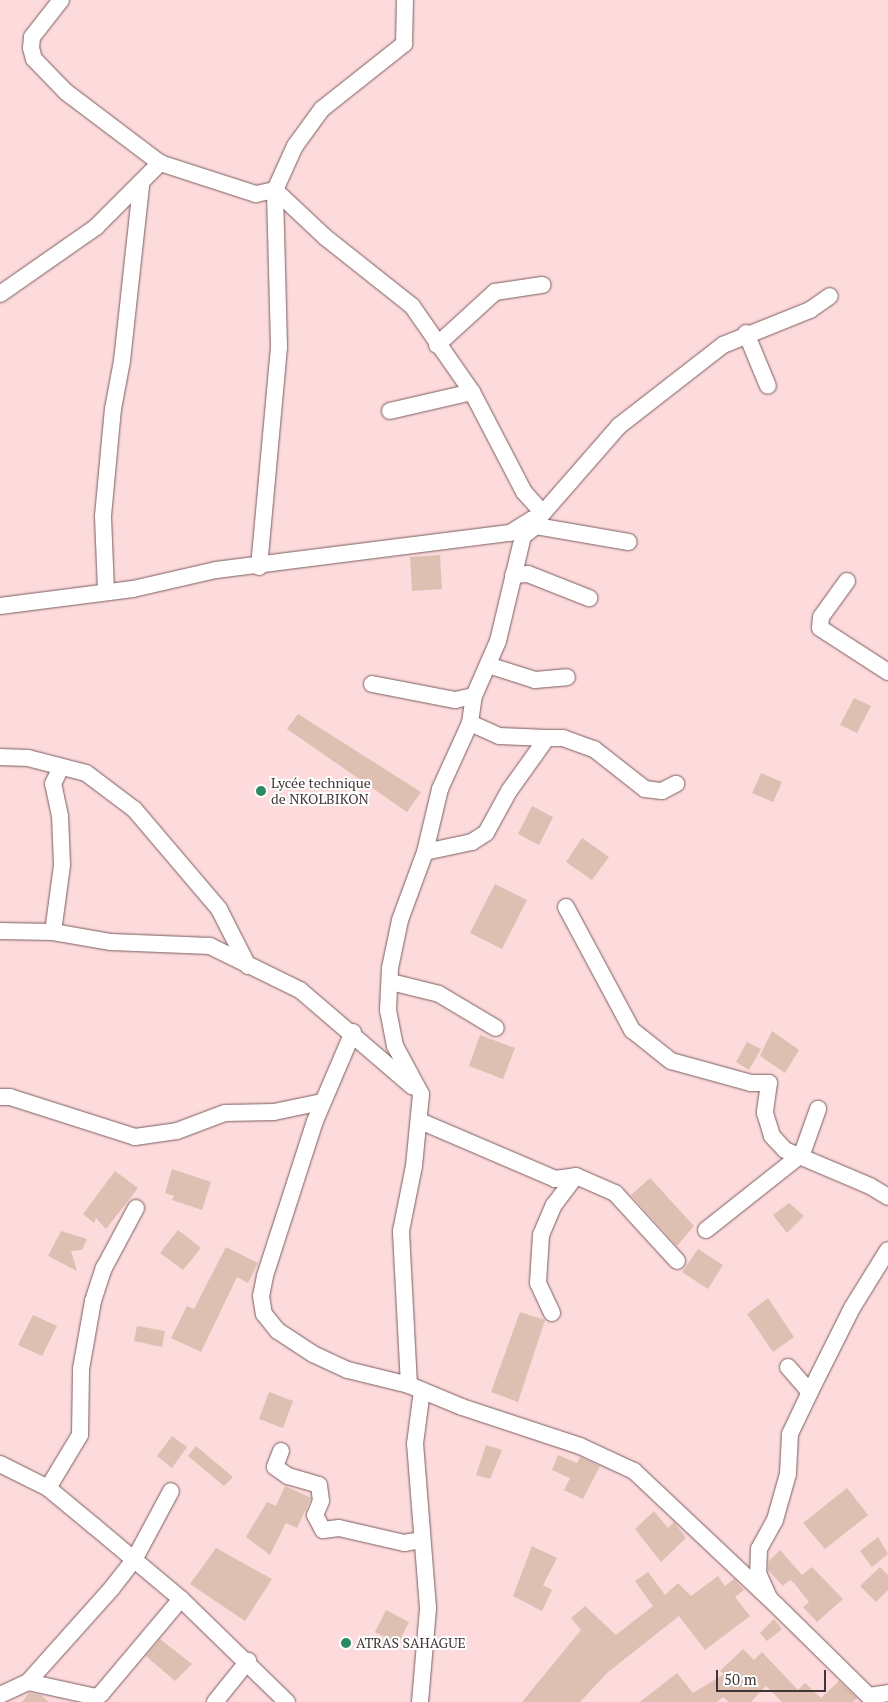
<!DOCTYPE html>
<html>
<head>
<meta charset="utf-8">
<style>
  body { margin:0 }
  #map { position:relative; width:888px; height:1702px; overflow:hidden; background:#fddadb; font-family:"PT Serif",serif }
  div>[style] { position:absolute }
  .building>* { inset:0; background:#dec0b2 }
  .roads { filter:drop-shadow(0 0 1px #7b5d5f) drop-shadow(0 0 1px #7b5d5f) }
  .minor>* { height:16px; margin:-8px; padding:0 8px; transform-origin:8px; border-radius:8px; background:#fff }
  .dots>* { width:14px; height:14px; translate:-50% -50%; box-sizing:border-box; border:2px solid #fff; border-radius:50% }
  span { translate:-50% -50%; white-space:nowrap; text-align:center; line-height:1.15; -webkit-text-stroke:4px #fff; paint-order:stroke }
  .poi-label { font-size:14px; color:#433636 }
  .left { translate:0 -50%; text-align:left }
  .scale { position:absolute; left:716px; top:1670px; width:110px; height:22px; box-sizing:border-box; border:2px solid #433636; border-top:0; padding-left:6px; font-size:15px; line-height:18px; white-space:nowrap; color:#433636; -webkit-text-stroke:4px #fff; paint-order:stroke }
</style>
</head>
<body>
<div id="map">
  <div class="building">
    <div style="clip-path:polygon(440px 555px,442px 589px,412px 591px,410px 557px)"></div>
    <div style="clip-path:polygon(854px 698px,871px 706px,857px 733px,840px 725px)"></div>
    <div style="clip-path:polygon(298px 714px,421px 792px,407px 812px,287px 729px)"></div>
    <div style="clip-path:polygon(761px 773px,782px 782px,773px 802px,752px 793px)"></div>
    <div style="clip-path:polygon(532px 806px,553px 817px,539px 845px,518px 834px)"></div>
    <div style="clip-path:polygon(582px 838px,609px 857px,592px 880px,566px 862px)"></div>
    <div style="clip-path:polygon(495px 884px,527px 900px,502px 949px,470px 933px)"></div>
    <div style="clip-path:polygon(772px 1031px,799px 1050px,785px 1073px,760px 1056px)"></div>
    <div style="clip-path:polygon(480px 1035px,515px 1048px,503px 1079px,469px 1066px)"></div>
    <div style="clip-path:polygon(747px 1042px,761px 1049px,749px 1070px,736px 1062px)"></div>
    <div style="clip-path:polygon(172px 1169px,211px 1182px,202px 1210px,172px 1200px,174px 1196px,165px 1193px)"></div>
    <div style="clip-path:polygon(115px 1171px,138px 1188px,106px 1229px,96px 1218px,94px 1223px,83px 1214px)"></div>
    <div style="clip-path:polygon(650px 1178px,694px 1226px,677px 1246px,631px 1195px)"></div>
    <div style="clip-path:polygon(789px 1203px,804px 1216px,787px 1233px,773px 1215px)"></div>
    <div style="clip-path:polygon(178px 1230px,201px 1248px,183px 1270px,160px 1253px)"></div>
    <div style="clip-path:polygon(61px 1231px,87px 1239px,82px 1250px,71px 1251px,77px 1271px,48px 1256px)"></div>
    <div style="clip-path:polygon(226px 1247px,258px 1263px,248px 1283px,237px 1277px,201px 1352px,171px 1338px,187px 1306px,194px 1309px)"></div>
    <div style="clip-path:polygon(698px 1249px,723px 1265px,708px 1289px,682px 1272px)"></div>
    <div style="clip-path:polygon(768px 1298px,794px 1337px,773px 1352px,747px 1314px)"></div>
    <div style="clip-path:polygon(520px 1312px,545px 1320px,518px 1402px,491px 1392px)"></div>
    <div style="clip-path:polygon(33px 1315px,57px 1326px,42px 1356px,18px 1345px)"></div>
    <div style="clip-path:polygon(137px 1326px,165px 1331px,162px 1347px,134px 1341px)"></div>
    <div style="clip-path:polygon(269px 1392px,293px 1401px,283px 1428px,259px 1419px)"></div>
    <div style="clip-path:polygon(172px 1436px,187px 1447px,172px 1468px,157px 1456px)"></div>
    <div style="clip-path:polygon(486px 1445px,502px 1450px,490px 1479px,476px 1475px)"></div>
    <div style="clip-path:polygon(196px 1446px,233px 1477px,224px 1486px,188px 1456px)"></div>
    <div style="clip-path:polygon(558px 1455px,577px 1463px,580px 1457px,600px 1466px,583px 1499px,564px 1490px,570px 1478px,552px 1470px)"></div>
    <div style="clip-path:polygon(285px 1486px,311px 1498px,297px 1528px,286px 1523px,270px 1555px,246px 1537px,267px 1502px,276px 1506px)"></div>
    <div style="clip-path:polygon(847px 1488px,868px 1515px,825px 1549px,803px 1523px)"></div>
    <div style="clip-path:polygon(654px 1511px,668px 1528px,674px 1522px,686px 1538px,661px 1562px,635px 1529px)"></div>
    <div style="clip-path:polygon(878px 1537px,888px 1554px,872px 1567px,860px 1551px)"></div>
    <div style="clip-path:polygon(532px 1546px,557px 1558px,543px 1585px,552px 1590px,542px 1611px,513px 1596px)"></div>
    <div style="clip-path:polygon(216px 1548px,272px 1579px,245px 1621px,190px 1584px)"></div>
    <div style="clip-path:polygon(780px 1550px,802px 1575px,812px 1567px,843px 1599px,817px 1622px,803px 1607px,809px 1602px,794px 1583px,790px 1580px,783px 1586px,768px 1570px,769px 1561px)"></div>
    <div style="clip-path:polygon(880px 1567px,888px 1575px,888px 1590px,876px 1602px,860px 1586px)"></div>
    <div style="clip-path:polygon(648px 1572px,665px 1595px,678px 1583px,691px 1596px,718px 1576px,725px 1586px,734px 1579px,744px 1590px,735px 1597px,750px 1616px,705px 1650px,679px 1616px,607px 1673px,580px 1702px,522px 1702px,581px 1630px,571px 1618px,585px 1606px,616px 1635px,653px 1606px,635px 1581px)"></div>
    <div style="clip-path:polygon(386px 1610px,409px 1622px,398px 1644px,375px 1632px)"></div>
    <div style="clip-path:polygon(774px 1619px,782px 1629px,767px 1641px,760px 1633px)"></div>
    <div style="clip-path:polygon(160px 1639px,192px 1664px,175px 1681px,146px 1656px)"></div>
    <div style="clip-path:polygon(743px 1649px,754px 1660px,762px 1652px,798px 1690px,805px 1683px,821px 1698px,839px 1681px,857px 1698px,853px 1702px,782px 1702px,766px 1686px,751px 1702px,729px 1702px,723px 1697px,717px 1702px,640px 1702px,677px 1673px,693px 1693px,724px 1674px,720px 1671px)"></div>
    <div style="clip-path:polygon(29px 1693px,41px 1695px,49px 1702px,22px 1702px)"></div>
  </div>
  <div class="roads">
    <div class="minor">
      <div style="left:61px;top:0;width:47px;rotate:128.1deg"></div>
      <div style="left:32px;top:37px;width:11px;rotate:95deg"></div>
      <div style="left:31px;top:48px;width:11px;rotate:75deg"></div>
      <div style="left:34px;top:59px;width:46px;rotate:45.9deg"></div>
      <div style="left:66px;top:92px;width:118px;rotate:37.1deg"></div>
      <div style="left:160px;top:163px;width:101px;rotate:17.9deg"></div>
      <div style="left:256px;top:194px;width:19px;rotate:-12deg"></div>
      <div style="left:275px;top:190px;width:69px;rotate:43.2deg"></div>
      <div style="left:325px;top:237px;width:111px;rotate:38.4deg"></div>
      <div style="left:412px;top:306px;width:105px;rotate:55.1deg"></div>
      <div style="left:472px;top:392px;width:113px;rotate:62.5deg"></div>
      <div style="left:524px;top:492px;width:27px;rotate:48deg"></div>
      <div style="left:0;top:294px;width:117px;rotate:-34.9deg"></div>
      <div style="left:96px;top:227px;width:91px;rotate:-45deg"></div>
      <div style="left:746px;top:333px;width:57px;rotate:67.5deg"></div>
      <div style="left:437px;top:345px;width:79px;rotate:-42.4deg"></div>
      <div style="left:495px;top:292px;width:48px;rotate:-8.5deg"></div>
      <div style="left:390px;top:411px;width:84px;rotate:-13deg"></div>
      <div style="left:527px;top:533px;width:11px;rotate:-38deg"></div>
      <div style="left:536px;top:526px;width:94px;rotate:9.8deg"></div>
      <div style="left:259px;top:567px;width:222px;rotate:-84.8deg"></div>
      <div style="left:279px;top:346px;width:156px;rotate:-91.5deg"></div>
      <div style="left:275px;top:190px;width:48px;rotate:-65.6deg"></div>
      <div style="left:295px;top:146px;width:46px;rotate:-53.9deg"></div>
      <div style="left:322px;top:109px;width:105px;rotate:-38.4deg"></div>
      <div style="left:404px;top:44px;width:44px;rotate:-88.7deg"></div>
      <div style="left:513px;top:575px;width:15px;rotate:-4deg"></div>
      <div style="left:528px;top:574px;width:66px;rotate:21.5deg"></div>
      <div style="left:847px;top:581px;width:44px;rotate:125.8deg"></div>
      <div style="left:821px;top:617px;width:11px;rotate:95deg"></div>
      <div style="left:820px;top:628px;width:81px;rotate:32.9deg"></div>
      <div style="left:106px;top:591px;width:75px;rotate:-92.3deg"></div>
      <div style="left:103px;top:516px;width:107px;rotate:-84.7deg"></div>
      <div style="left:113px;top:409px;width:49px;rotate:-79.4deg"></div>
      <div style="left:122px;top:361px;width:177px;rotate:-83.8deg"></div>
      <div style="left:0;top:606px;width:134px;rotate:-7.3deg"></div>
      <div style="left:133px;top:589px;width:85px;rotate:-12.9deg"></div>
      <div style="left:216px;top:570px;width:296px;rotate:-7.2deg"></div>
      <div style="left:510px;top:533px;width:26px;rotate:-32deg"></div>
      <div style="left:488px;top:665px;width:49px;rotate:17.7deg"></div>
      <div style="left:535px;top:680px;width:32px;rotate:-5deg"></div>
      <div style="left:372px;top:684px;width:85px;rotate:10.9deg"></div>
      <div style="left:455px;top:700px;width:19px;rotate:-12deg"></div>
      <div style="left:470px;top:723px;width:32px;rotate:24deg"></div>
      <div style="left:499px;top:736px;width:48px;rotate:2.4deg"></div>
      <div style="left:0;top:757px;width:28px;rotate:2deg"></div>
      <div style="left:28px;top:758px;width:60px;rotate:14.5deg"></div>
      <div style="left:86px;top:773px;width:60px;rotate:36.9deg"></div>
      <div style="left:134px;top:809px;width:131px;rotate:49.6deg"></div>
      <div style="left:219px;top:909px;width:64px;rotate:63deg"></div>
      <div style="left:425px;top:852px;width:48px;rotate:-12deg"></div>
      <div style="left:472px;top:842px;width:17px;rotate:-33deg"></div>
      <div style="left:486px;top:833px;width:48px;rotate:-61.3deg"></div>
      <div style="left:509px;top:791px;width:65px;rotate:-54.4deg"></div>
      <div style="left:547px;top:738px;width:16px"></div>
      <div style="left:563px;top:738px;width:33px;rotate:20deg"></div>
      <div style="left:594px;top:749px;width:65px;rotate:38.1deg"></div>
      <div style="left:645px;top:789px;width:17px;rotate:7deg"></div>
      <div style="left:662px;top:791px;width:16px;rotate:-27deg"></div>
      <div style="left:566px;top:907px;width:140px;rotate:61.8deg"></div>
      <div style="left:632px;top:1030px;width:50px;rotate:38.5deg"></div>
      <div style="left:671px;top:1061px;width:83px;rotate:15.4deg"></div>
      <div style="left:751px;top:1083px;width:18px"></div>
      <div style="left:769px;top:1083px;width:30px;rotate:98deg"></div>
      <div style="left:765px;top:1113px;width:24px;rotate:73deg"></div>
      <div style="left:772px;top:1136px;width:19px;rotate:47deg"></div>
      <div style="left:785px;top:1150px;width:92px;rotate:23deg"></div>
      <div style="left:870px;top:1186px;width:21px;rotate:31deg"></div>
      <div style="left:0;top:931px;width:53px;rotate:1.1deg"></div>
      <div style="left:53px;top:932px;width:59px;rotate:9.8deg"></div>
      <div style="left:111px;top:942px;width:99px;rotate:2.3deg"></div>
      <div style="left:210px;top:946px;width:100px;rotate:26.1deg"></div>
      <div style="left:300px;top:990px;width:148px;rotate:40.6deg"></div>
      <div style="left:53px;top:932px;width:68px;rotate:-82.3deg"></div>
      <div style="left:62px;top:865px;width:49px;rotate:-92.3deg"></div>
      <div style="left:60px;top:816px;width:33px;rotate:-102deg"></div>
      <div style="left:53px;top:784px;width:19px;rotate:-65deg"></div>
      <div style="left:391px;top:982px;width:49px;rotate:14deg"></div>
      <div style="left:439px;top:994px;width:66px;rotate:30.8deg"></div>
      <div style="left:353px;top:1032px;width:97px;rotate:113.1deg"></div>
      <div style="left:315px;top:1121px;width:163px;rotate:107.9deg"></div>
      <div style="left:265px;top:1276px;width:20px;rotate:101deg"></div>
      <div style="left:261px;top:1296px;width:18px;rotate:81deg"></div>
      <div style="left:264px;top:1314px;width:22px;rotate:51deg"></div>
      <div style="left:278px;top:1331px;width:42px;rotate:33.3deg"></div>
      <div style="left:313px;top:1354px;width:38px;rotate:25deg"></div>
      <div style="left:348px;top:1370px;width:63px;rotate:13.8deg"></div>
      <div style="left:409px;top:1385px;width:57px;rotate:22.5deg"></div>
      <div style="left:462px;top:1407px;width:124px;rotate:18.3deg"></div>
      <div style="left:580px;top:1446px;width:60px;rotate:24.8deg"></div>
      <div style="left:634px;top:1471px;width:185px;rotate:43.3deg"></div>
      <div style="left:0;top:1097px;width:10px"></div>
      <div style="left:10px;top:1097px;width:131px;rotate:17.7deg"></div>
      <div style="left:135px;top:1137px;width:42px;rotate:-8.1deg"></div>
      <div style="left:177px;top:1131px;width:51px;rotate:-20.6deg"></div>
      <div style="left:225px;top:1113px;width:49px;rotate:-1.2deg"></div>
      <div style="left:274px;top:1112px;width:49px;rotate:-11.8deg"></div>
      <div style="left:420px;top:1121px;width:147px;rotate:23.2deg"></div>
      <div style="left:555px;top:1179px;width:21px;rotate:-8deg"></div>
      <div style="left:576px;top:1176px;width:43px;rotate:23.6deg"></div>
      <div style="left:615px;top:1193px;width:92px;rotate:47.6deg"></div>
      <div style="left:706px;top:1230px;width:122px;rotate:-38.4deg"></div>
      <div style="left:802px;top:1154px;width:48px;rotate:-70.4deg"></div>
      <div style="left:552px;top:1313px;width:33px;rotate:-115deg"></div>
      <div style="left:538px;top:1283px;width:48px;rotate:-86.4deg"></div>
      <div style="left:541px;top:1235px;width:33px;rotate:-67deg"></div>
      <div style="left:554px;top:1205px;width:36px;rotate:-53deg"></div>
      <div style="left:788px;top:1367px;width:33px;rotate:49deg"></div>
      <div style="left:810px;top:1392px;width:47px;rotate:115.5deg"></div>
      <div style="left:790px;top:1434px;width:40px;rotate:92.9deg"></div>
      <div style="left:788px;top:1474px;width:48px;rotate:105.8deg"></div>
      <div style="left:775px;top:1520px;width:33px;rotate:119deg"></div>
      <div style="left:759px;top:1549px;width:24px;rotate:92deg"></div>
      <div style="left:758px;top:1573px;width:27px;rotate:66deg"></div>
      <div style="left:769px;top:1598px;width:148px;rotate:44.5deg"></div>
      <div style="left:409px;top:1385px;width:154px;rotate:-93deg"></div>
      <div style="left:401px;top:1231px;width:66px;rotate:-78.7deg"></div>
      <div style="left:414px;top:1166px;width:72px;rotate:-84.4deg"></div>
      <div style="left:421px;top:1094px;width:55px;rotate:-118.4deg"></div>
      <div style="left:395px;top:1046px;width:37px;rotate:-101deg"></div>
      <div style="left:388px;top:1010px;width:42px;rotate:-87.3deg"></div>
      <div style="left:390px;top:968px;width:49px;rotate:-78.2deg"></div>
      <div style="left:400px;top:920px;width:72px;rotate:-69.8deg"></div>
      <div style="left:425px;top:852px;width:65px;rotate:-76.6deg"></div>
      <div style="left:440px;top:789px;width:72px;rotate:-65.6deg"></div>
      <div style="left:470px;top:723px;width:27px;rotate:-82deg"></div>
      <div style="left:474px;top:696px;width:60px;rotate:-66.4deg"></div>
      <div style="left:498px;top:641px;width:108px;rotate:-76.6deg"></div>
      <div style="left:523px;top:536px;width:146px;rotate:-48.9deg"></div>
      <div style="left:619px;top:426px;width:132px;rotate:-37.9deg"></div>
      <div style="left:723px;top:345px;width:94px;rotate:-21.9deg"></div>
      <div style="left:810px;top:310px;width:24px;rotate:-35deg"></div>
      <div style="left:810px;top:1392px;width:94px;rotate:-63.4deg"></div>
      <div style="left:852px;top:1308px;width:68px;rotate:-58.2deg"></div>
      <div style="left:281px;top:1451px;width:17px;rotate:111deg"></div>
      <div style="left:275px;top:1467px;width:16px;rotate:35deg"></div>
      <div style="left:288px;top:1476px;width:32px;rotate:16deg"></div>
      <div style="left:319px;top:1485px;width:16px;rotate:83deg"></div>
      <div style="left:321px;top:1501px;width:15px;rotate:113deg"></div>
      <div style="left:315px;top:1515px;width:17px;rotate:62deg"></div>
      <div style="left:323px;top:1530px;width:16px;rotate:-7deg"></div>
      <div style="left:339px;top:1528px;width:67px;rotate:13deg"></div>
      <div style="left:404px;top:1543px;width:17px;rotate:-10deg"></div>
      <div style="left:0;top:1464px;width:54px;rotate:26.6deg"></div>
      <div style="left:48px;top:1488px;width:60px;rotate:39.6deg"></div>
      <div style="left:94px;top:1526px;width:114px;rotate:40deg"></div>
      <div style="left:181px;top:1599px;width:148px;rotate:44.2deg"></div>
      <div style="left:48px;top:1488px;width:62px;rotate:-58.9deg"></div>
      <div style="left:80px;top:1435px;width:66px;rotate:-89.1deg"></div>
      <div style="left:81px;top:1369px;width:69px;rotate:-80deg"></div>
      <div style="left:93px;top:1301px;width:35px;rotate:-72deg"></div>
      <div style="left:104px;top:1268px;width:68px;rotate:-61.9deg"></div>
      <div style="left:28px;top:1682px;width:70px;rotate:12.4deg"></div>
      <div style="left:96px;top:1697px;width:6px;rotate:-31deg"></div>
      <div style="left:101px;top:1694px;width:124px;rotate:-49.9deg"></div>
      <div style="left:0;top:1695px;width:31px;rotate:-25deg"></div>
      <div style="left:28px;top:1682px;width:126px;rotate:-48.2deg"></div>
      <div style="left:112px;top:1588px;width:36px;rotate:-52deg"></div>
      <div style="left:134px;top:1560px;width:78px;rotate:-61.8deg"></div>
      <div style="left:869px;top:1696px;width:19px;rotate:-9deg"></div>
      <div style="left:215px;top:1702px;width:53px;rotate:-51.2deg"></div>
      <div style="left:420px;top:1702px;width:94px;rotate:-85.1deg"></div>
      <div style="left:428px;top:1608px;width:165px;rotate:-94.5deg"></div>
      <div style="left:415px;top:1444px;width:54px;rotate:-82.6deg"></div>
    </div>
  </div>
  <div class="dots">
    <div style="left:261px;top:791px;background:#2a8a63"></div>
    <div style="left:346px;top:1643px;background:#2a8a63"></div>
  </div>
  <div class="poi-label">
    <span class="left" style="left:271px;top:791px">Lycée technique<br>de NKOLBIKON</span>
    <span class="left" style="left:356px;top:1643px">ATRAS SAHAGUE</span>
  </div>
  <div class="scale">50 m</div>
</div>
</body>
</html>
